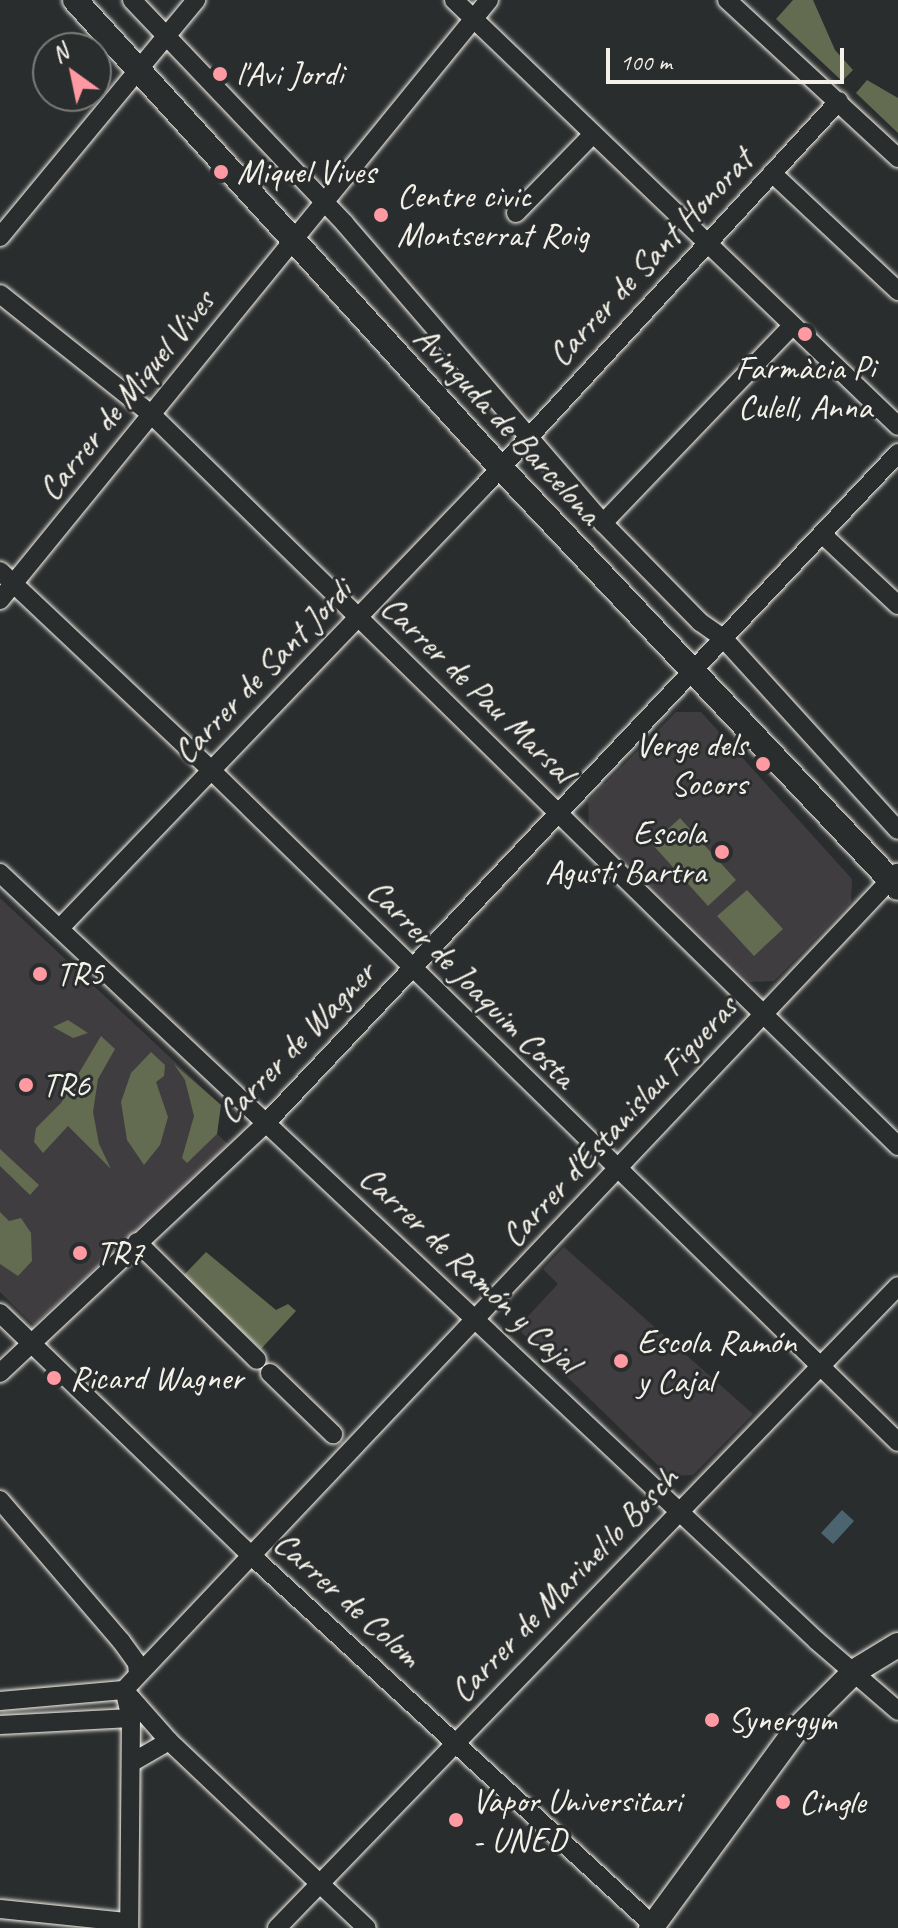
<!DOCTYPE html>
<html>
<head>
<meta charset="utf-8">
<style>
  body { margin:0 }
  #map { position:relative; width:898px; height:1928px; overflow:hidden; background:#2a2d2e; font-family:Caveat,sans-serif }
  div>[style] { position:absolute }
  .built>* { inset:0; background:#403d41 }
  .green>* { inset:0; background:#636b51 }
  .water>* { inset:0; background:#4c6370 }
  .roads { filter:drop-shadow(0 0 2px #f4f1e8) drop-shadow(0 0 2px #f4f1e8) }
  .street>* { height:18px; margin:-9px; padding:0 9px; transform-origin:9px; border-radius:9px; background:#2a2d2e }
  .secondary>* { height:24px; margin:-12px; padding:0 12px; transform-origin:12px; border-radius:12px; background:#2a2d2e }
  .dots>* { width:22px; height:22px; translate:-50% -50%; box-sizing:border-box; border:4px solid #2a2d2e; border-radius:50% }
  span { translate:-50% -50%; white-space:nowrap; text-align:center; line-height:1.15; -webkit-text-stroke:6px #2a2d2e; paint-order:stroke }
  .poi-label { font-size:34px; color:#f4f1e8 }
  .left { translate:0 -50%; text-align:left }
  .right { translate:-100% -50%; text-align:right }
  .street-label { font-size:34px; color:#f4f1e8 }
  .north { position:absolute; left:32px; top:32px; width:80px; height:80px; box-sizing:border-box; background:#2a2d2e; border:2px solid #7b7b78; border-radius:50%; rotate:327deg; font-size:22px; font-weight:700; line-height:32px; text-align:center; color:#f4f1e8 }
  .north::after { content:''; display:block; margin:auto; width:28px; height:36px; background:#ff9aa2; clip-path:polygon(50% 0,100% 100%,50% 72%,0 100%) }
  .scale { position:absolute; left:606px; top:48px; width:238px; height:36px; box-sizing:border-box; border:4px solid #f4f1e8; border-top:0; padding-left:10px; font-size:24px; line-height:28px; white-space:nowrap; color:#f4f1e8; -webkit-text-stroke:6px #2a2d2e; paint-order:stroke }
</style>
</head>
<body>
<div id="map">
  <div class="built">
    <div style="clip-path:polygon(676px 712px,701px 712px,852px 879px,851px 902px,774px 981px,750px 982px,589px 825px,588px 801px)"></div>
    <div style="clip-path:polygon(0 898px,221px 1105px,217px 1134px,228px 1144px,34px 1325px,0 1292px)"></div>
    <div style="clip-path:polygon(564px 1247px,753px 1414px,693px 1475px,669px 1476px,517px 1328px,558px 1284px,543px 1269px)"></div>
  </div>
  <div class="green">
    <div style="clip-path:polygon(793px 0,813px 0,835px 50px,853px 70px,842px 81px,776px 19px)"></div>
    <div style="clip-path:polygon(867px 80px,898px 98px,898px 133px,856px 93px)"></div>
    <div style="clip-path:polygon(680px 818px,736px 880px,708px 906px,652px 844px)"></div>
    <div style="clip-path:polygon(747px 890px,783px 929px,754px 956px,717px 916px)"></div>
    <div style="clip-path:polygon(68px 1020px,88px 1033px,73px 1038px,53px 1027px)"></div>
    <div style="clip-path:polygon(101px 1036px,115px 1049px,98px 1079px,93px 1112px,99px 1144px,111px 1169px,68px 1126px,43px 1153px,34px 1142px,36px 1128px,61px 1103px)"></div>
    <div style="clip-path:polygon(151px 1052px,165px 1065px,164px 1076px,156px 1082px,168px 1117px,160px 1145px,144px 1165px,127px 1140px,121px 1102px,131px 1073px)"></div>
    <div style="clip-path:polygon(174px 1064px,221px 1105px,217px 1134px,187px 1163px,182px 1158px,194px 1116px,185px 1080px)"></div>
    <div style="clip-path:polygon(0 1149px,39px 1185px,30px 1195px,0 1166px)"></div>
    <div style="clip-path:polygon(0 1212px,9px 1221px,21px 1218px,31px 1233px,32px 1261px,18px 1276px,0 1264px)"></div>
    <div style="clip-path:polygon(206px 1252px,276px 1310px,288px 1304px,296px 1311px,261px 1349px,183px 1276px)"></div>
  </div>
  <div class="water">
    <div style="clip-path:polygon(842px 1510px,854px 1521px,833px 1544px,821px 1533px)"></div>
  </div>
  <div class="roads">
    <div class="street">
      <div style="left:132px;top:0;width:309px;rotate:46.4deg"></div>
      <div style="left:345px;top:224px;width:395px;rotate:49.2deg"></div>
      <div style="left:603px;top:523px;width:139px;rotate:45.6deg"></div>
      <div style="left:700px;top:622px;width:29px;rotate:35deg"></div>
      <div style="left:724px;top:639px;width:258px;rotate:47.7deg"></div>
      <div style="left:454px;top:0;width:615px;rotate:43.81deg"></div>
      <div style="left:727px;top:0;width:233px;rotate:42.7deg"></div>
      <div style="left:772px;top:173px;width:173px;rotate:43.1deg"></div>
      <div style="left:516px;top:213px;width:110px;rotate:-45.7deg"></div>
      <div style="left:0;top:237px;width:308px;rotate:-50.4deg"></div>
      <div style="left:0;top:294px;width:193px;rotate:38.5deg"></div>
      <div style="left:151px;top:414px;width:1046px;rotate:44.42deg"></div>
      <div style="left:603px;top:523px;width:273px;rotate:-46.2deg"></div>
      <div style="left:822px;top:534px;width:104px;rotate:43.1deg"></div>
      <div style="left:0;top:571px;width:289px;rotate:43.3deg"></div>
      <div style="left:210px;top:769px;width:962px;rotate:44.37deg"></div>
      <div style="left:0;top:600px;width:774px;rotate:-50.82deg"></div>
      <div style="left:0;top:873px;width:1121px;rotate:43.23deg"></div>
      <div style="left:817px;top:1641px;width:107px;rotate:40.8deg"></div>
      <div style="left:60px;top:928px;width:611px;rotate:-46.19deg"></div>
      <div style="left:483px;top:487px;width:525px;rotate:-47.32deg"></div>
      <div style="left:137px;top:1242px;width:168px;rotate:44.5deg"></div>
      <div style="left:0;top:1313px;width:351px;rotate:44deg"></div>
      <div style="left:253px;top:1557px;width:548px;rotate:42.63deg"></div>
      <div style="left:0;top:1373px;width:366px;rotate:-43.2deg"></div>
      <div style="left:267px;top:1122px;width:920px;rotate:-46.67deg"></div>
      <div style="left:270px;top:1373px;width:88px;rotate:44.1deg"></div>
      <div style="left:0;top:1500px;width:186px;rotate:49.4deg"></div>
      <div style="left:121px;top:1641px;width:27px;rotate:54deg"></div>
      <div style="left:137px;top:1663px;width:11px;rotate:85deg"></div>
      <div style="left:124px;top:1690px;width:1125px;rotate:-46.59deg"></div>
      <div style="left:124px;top:1690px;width:68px;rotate:48.6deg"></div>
      <div style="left:169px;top:1741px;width:272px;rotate:43.4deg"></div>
      <div style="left:125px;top:1693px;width:26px;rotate:77deg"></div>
      <div style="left:131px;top:1718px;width:210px;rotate:90.5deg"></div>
      <div style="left:0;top:1701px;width:124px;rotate:-5.1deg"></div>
      <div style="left:0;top:1725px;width:131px;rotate:-3.1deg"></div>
      <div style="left:131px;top:1763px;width:44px;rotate:-30.1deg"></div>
      <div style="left:0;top:1909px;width:127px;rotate:5.9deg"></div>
      <div style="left:277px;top:1928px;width:893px;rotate:-45.95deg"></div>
    </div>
    <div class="secondary">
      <div style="left:75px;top:0;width:631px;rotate:47.7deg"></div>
      <div style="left:500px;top:467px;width:579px;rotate:46.61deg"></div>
      <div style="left:651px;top:1928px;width:244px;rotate:-53.8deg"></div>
      <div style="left:795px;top:1731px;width:85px;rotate:-45deg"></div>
      <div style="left:855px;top:1671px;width:50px;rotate:-31.2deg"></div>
    </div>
  </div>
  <div class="dots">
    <div style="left:220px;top:74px;background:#ff9aa2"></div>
    <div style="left:221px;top:172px;background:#ff9aa2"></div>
    <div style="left:381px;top:215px;background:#ff9aa2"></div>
    <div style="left:805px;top:334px;background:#ff9aa2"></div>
    <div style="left:763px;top:764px;background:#ff9aa2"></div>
    <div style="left:722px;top:852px;background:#ff9aa2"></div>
    <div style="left:40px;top:974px;background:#ff9aa2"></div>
    <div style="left:26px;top:1085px;background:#ff9aa2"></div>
    <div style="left:80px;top:1253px;background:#ff9aa2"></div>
    <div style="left:621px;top:1361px;background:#ff9aa2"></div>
    <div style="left:54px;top:1378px;background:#ff9aa2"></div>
    <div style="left:712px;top:1720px;background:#ff9aa2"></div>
    <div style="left:783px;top:1802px;background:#ff9aa2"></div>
    <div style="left:456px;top:1820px;background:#ff9aa2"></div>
  </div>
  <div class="poi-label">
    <span class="left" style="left:236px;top:74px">l'Avi Jordi</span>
    <span class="left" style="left:237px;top:172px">Miquel Vives</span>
    <span class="left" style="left:397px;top:215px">Centre civic<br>Montserrat Roig</span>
    <span style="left:805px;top:387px">Farmàcia Pi<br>Culell, Anna</span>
    <span class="right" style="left:747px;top:764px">Verge dels<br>Socors</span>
    <span class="right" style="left:706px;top:852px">Escola<br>Agustí Bartra</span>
    <span class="left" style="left:56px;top:974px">TR5</span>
    <span class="left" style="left:42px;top:1085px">TR6</span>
    <span class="left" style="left:96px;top:1253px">TR7</span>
    <span class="left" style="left:637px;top:1361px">Escola Ramón<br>y Cajal</span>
    <span class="left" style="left:70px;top:1378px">Ricard Wagner</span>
    <span class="left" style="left:728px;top:1720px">Synergym</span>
    <span class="left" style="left:472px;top:1820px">Vapor Universitari<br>- UNED</span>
    <span class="left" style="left:799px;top:1802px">Cingle</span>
  </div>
  <div class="street-label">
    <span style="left:650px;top:257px;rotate:-47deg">Carrer de Sant Honorat</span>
    <span style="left:126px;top:395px;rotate:-51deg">Carrer de Miquel Vives</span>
    <span style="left:508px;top:425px;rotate:47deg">Avinguda de Barcelona</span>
    <span style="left:262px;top:671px;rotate:-46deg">Carrer de Sant Jordi</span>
    <span style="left:478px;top:689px;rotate:44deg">Carrer de Pau Marsal</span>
    <span style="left:472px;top:983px;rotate:45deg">Carrer de Joaquim Costa</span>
    <span style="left:296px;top:1042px;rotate:-46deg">Carrer de Wagner</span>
    <span style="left:619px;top:1121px;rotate:-47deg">Carrer d'Estanislau Figueras</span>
    <span style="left:470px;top:1269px;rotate:43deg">Carrer de Ramón y Cajal</span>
    <span style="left:564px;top:1584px;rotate:-46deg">Carrer de Marinel·lo Bosch</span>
    <span style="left:348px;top:1599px;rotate:42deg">Carrer de Colom</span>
  </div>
  <div class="north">N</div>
  <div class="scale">100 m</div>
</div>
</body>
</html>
